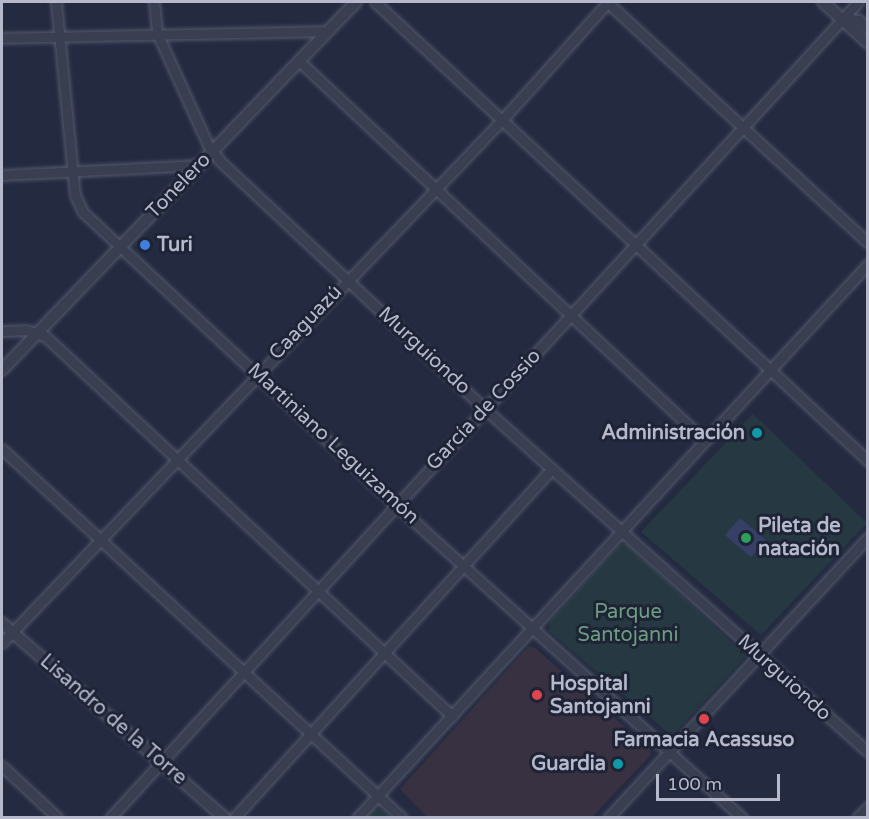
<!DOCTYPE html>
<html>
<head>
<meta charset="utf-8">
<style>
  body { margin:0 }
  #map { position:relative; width:869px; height:819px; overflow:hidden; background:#242b41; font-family:"Varela Round",sans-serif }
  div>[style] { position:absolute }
  .medical>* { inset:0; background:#373142 }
  .green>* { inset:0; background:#263942 }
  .water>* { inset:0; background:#364067 }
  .roads { filter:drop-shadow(0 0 2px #54596b) drop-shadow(0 0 2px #54596b) }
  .minor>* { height:9px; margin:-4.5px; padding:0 4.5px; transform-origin:4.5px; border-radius:4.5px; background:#393e51 }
  .tertiary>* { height:10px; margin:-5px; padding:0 5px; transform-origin:5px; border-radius:5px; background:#393e51 }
  .dots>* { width:16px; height:16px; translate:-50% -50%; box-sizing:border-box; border:3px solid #1e2336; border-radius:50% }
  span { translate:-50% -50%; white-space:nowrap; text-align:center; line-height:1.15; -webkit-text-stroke:6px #1e2336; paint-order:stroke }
  .street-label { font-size:20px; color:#b5b9cb }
  .poi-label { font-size:20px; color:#b5b9cb; font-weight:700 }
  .left { translate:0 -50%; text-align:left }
  .right { translate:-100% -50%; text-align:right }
  .park-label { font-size:20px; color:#6c9d81 }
  .frame { position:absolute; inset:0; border:3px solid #b5b9cb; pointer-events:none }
  .scale { position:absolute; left:656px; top:774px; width:124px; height:27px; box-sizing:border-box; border:3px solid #b5b9cb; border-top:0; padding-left:8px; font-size:18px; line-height:21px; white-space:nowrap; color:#b5b9cb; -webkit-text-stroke:4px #1e2336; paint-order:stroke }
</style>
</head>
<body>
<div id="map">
  <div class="medical">
    <div style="clip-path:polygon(528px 647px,534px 647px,650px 749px,651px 755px,592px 817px,427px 817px,400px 789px)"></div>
  </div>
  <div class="green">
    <div style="clip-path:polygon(753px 414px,867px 523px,761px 635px,641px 532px)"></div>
    <div style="clip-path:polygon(627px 544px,746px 656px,672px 736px,549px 631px,550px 621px,619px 545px)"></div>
    <div style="clip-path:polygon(372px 809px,381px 809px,390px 817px,364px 817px)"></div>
  </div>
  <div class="water">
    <div style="clip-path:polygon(740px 518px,766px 540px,751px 557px,725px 535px)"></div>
  </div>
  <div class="roads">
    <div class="minor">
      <div style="left:56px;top:2px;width:194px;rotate:84.4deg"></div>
      <div style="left:75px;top:195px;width:19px;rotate:65deg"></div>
      <div style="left:83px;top:212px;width:429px;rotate:43.1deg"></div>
      <div style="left:396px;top:505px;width:467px;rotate:42.1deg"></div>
      <div style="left:154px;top:2px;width:31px;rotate:84deg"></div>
      <div style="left:157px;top:33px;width:123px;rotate:65.5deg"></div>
      <div style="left:208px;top:145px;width:20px;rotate:53deg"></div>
      <div style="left:220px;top:161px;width:363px;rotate:43.1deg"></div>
      <div style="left:485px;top:409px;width:514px;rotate:41.85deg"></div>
      <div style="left:375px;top:2px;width:674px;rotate:42.95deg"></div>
      <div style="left:607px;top:2px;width:355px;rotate:42.7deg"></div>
      <div style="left:2px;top:38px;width:325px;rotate:-1.2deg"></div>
      <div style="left:299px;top:61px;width:555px;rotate:43.1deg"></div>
      <div style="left:2px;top:175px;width:198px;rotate:-2.9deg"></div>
      <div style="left:2px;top:331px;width:24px;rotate:-2deg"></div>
      <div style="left:26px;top:330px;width:20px;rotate:18deg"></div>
      <div style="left:45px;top:336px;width:557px;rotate:43.04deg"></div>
      <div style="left:2px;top:449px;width:544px;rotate:42.69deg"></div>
      <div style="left:2px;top:643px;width:724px;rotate:-46.29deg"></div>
      <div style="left:502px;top:120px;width:159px;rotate:-48.1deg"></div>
      <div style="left:2px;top:766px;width:76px;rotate:42.9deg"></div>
      <div style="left:110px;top:818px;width:1107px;rotate:-47.49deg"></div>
      <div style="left:234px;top:818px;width:472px;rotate:-47.7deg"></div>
      <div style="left:357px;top:818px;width:754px;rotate:-47.31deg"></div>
      <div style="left:608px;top:818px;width:383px;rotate:-47.2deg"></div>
      <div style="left:857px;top:818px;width:16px;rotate:-45deg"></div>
    </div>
    <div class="tertiary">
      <div style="left:823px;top:2px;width:61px;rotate:42.3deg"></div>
      <div style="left:843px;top:19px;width:16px;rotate:7deg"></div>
      <div style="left:859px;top:21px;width:12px;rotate:42deg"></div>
      <div style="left:2px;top:370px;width:511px;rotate:-46.11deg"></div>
      <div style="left:2px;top:623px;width:296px;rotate:41.2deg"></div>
    </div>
  </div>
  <div class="dots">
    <div style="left:145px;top:245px;background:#3f7fe0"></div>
    <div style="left:757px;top:433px;background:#0f9aa8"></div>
    <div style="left:746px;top:538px;background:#2e9e5b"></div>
    <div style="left:537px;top:695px;background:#e0444e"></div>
    <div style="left:704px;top:719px;background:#e0444e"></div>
    <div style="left:618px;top:764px;background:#0f9aa8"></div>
  </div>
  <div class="street-label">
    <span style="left:179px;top:186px;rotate:-46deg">Tonelero</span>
    <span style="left:306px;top:323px;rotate:-46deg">Caaguazú</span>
    <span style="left:424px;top:351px;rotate:43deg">Murguiondo</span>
    <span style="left:484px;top:410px;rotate:-47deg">García de Cossio</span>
    <span style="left:333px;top:444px;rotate:43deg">Martiniano Leguizamón</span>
    <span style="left:784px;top:678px;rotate:42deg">Murguiondo</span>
    <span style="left:113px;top:720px;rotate:41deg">Lisandro de la Torre</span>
  </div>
  <div class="poi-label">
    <span class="left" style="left:157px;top:245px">Turi</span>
    <span class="right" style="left:745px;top:433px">Administración</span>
    <span class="left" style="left:758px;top:538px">Pileta de<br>natación</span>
    <span class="left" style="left:550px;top:696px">Hospital<br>Santojanni</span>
    <span style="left:704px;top:740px">Farmacia Acassuso</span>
    <span class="right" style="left:606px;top:764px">Guardia</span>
  </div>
  <div class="park-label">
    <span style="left:628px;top:624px">Parque<br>Santojanni</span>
  </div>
  <div class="frame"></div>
  <div class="scale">100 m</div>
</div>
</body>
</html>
